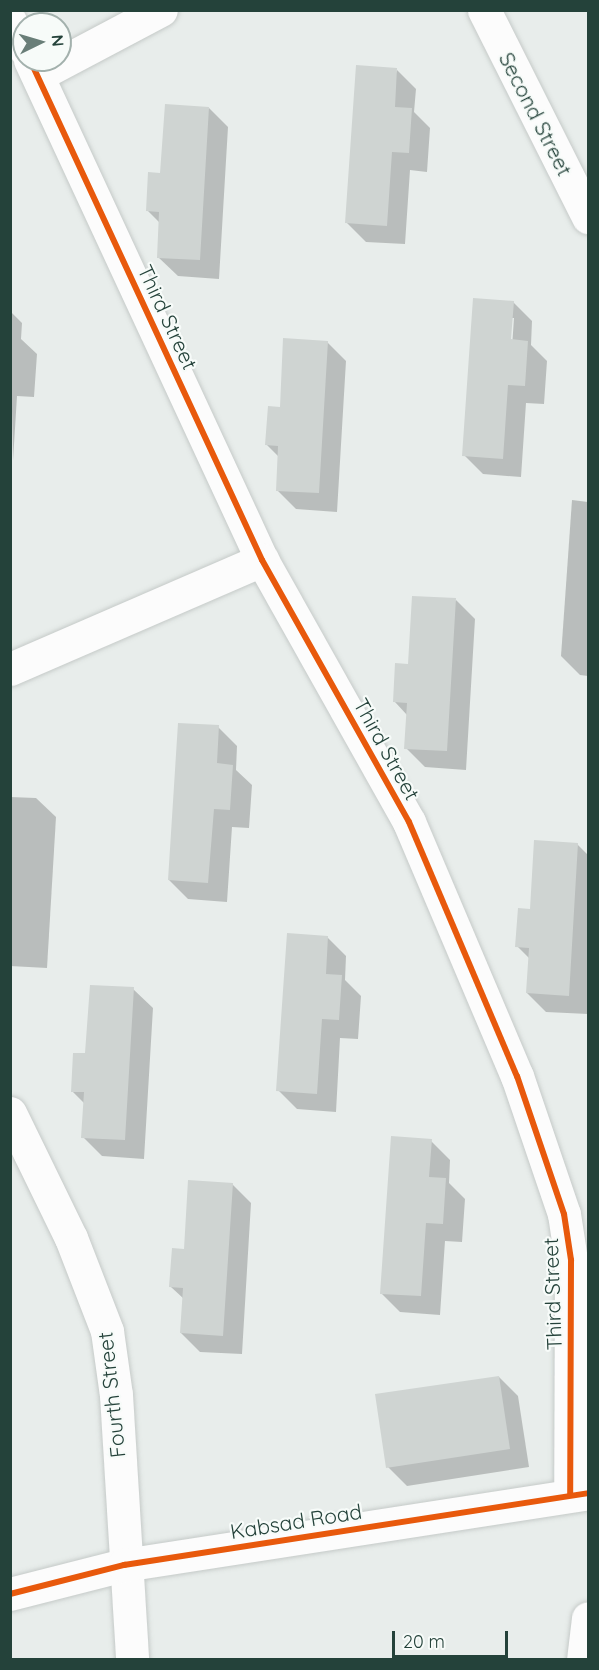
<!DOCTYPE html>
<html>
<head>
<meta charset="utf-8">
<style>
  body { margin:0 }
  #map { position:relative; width:599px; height:1670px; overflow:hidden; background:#e8edeb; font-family:Quicksand,sans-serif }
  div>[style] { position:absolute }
  .shadow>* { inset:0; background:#0003 }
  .building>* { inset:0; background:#cfd4d2 }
  .roads { filter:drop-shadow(0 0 2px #c5cac8) drop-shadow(0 0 2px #c5cac8) }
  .minor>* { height:33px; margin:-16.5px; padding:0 16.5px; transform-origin:16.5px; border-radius:16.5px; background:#fcfcfc }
  .cycleway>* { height:6px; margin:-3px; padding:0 3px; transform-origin:3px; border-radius:3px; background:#e8590c }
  span { translate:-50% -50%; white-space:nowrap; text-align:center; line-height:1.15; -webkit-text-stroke:4.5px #f7fbf9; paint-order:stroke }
  .street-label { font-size:21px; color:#24423a }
  .frame { position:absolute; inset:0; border:12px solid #24423a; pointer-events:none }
  .north { position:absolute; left:12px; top:12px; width:60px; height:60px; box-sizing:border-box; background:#f7fbf9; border:2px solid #a3b1ad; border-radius:50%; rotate:85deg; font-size:16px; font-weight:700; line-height:24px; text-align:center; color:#24423a }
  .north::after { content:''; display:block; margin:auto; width:21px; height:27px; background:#697e78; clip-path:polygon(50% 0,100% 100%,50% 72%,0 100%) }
  .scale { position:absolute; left:392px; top:1631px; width:116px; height:27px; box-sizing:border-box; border:3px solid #24423a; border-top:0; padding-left:8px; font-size:18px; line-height:21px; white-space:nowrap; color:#24423a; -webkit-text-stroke:4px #f7fbf9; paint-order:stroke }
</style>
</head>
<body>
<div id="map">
  <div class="shadow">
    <div style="clip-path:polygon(397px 70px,416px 89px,414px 112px,430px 128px,427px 172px,410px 170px,405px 244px,366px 242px,347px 223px)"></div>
    <div style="clip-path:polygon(209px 108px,228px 127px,219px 279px,178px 276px,158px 257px,160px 223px,148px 211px,162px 175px)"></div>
    <div style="clip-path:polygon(evenodd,513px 302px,532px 321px,531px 345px,547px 361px,544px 404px,526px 403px,521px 477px,483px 474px,464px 455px,513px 302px,511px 318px,514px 318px,512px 347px,509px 347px,511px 318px)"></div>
    <div style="clip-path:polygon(10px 311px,22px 323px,21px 339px,37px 354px,34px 397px,17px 396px,13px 461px)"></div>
    <div style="clip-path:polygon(327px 342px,346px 361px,337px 512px,296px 509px,277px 490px,279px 457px,267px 445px,281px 408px)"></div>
    <div style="clip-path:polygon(572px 500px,588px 502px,588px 676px,580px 675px,561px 656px)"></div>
    <div style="clip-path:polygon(456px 600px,475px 619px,466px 770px,425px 767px,406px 748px,407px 715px,395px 702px,409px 666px)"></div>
    <div style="clip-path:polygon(218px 727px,237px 746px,236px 770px,252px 785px,249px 828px,232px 827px,227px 902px,188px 899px,169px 880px)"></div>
    <div style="clip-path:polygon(10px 797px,36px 798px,56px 817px,47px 968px,10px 966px)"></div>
    <div style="clip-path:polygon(577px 844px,588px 855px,588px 1014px,546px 1012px,527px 993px,530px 959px,517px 946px,531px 910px)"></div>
    <div style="clip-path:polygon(327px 937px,346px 956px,345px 980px,361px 996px,358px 1039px,340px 1038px,336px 1112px,297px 1109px,278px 1090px)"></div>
    <div style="clip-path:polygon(133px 989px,153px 1008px,144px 1159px,102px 1156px,83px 1137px,85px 1104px,72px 1091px,87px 1055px)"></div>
    <div style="clip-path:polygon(431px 1141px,450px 1160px,449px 1183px,465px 1199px,462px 1242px,445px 1241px,440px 1315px,400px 1312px,381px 1293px)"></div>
    <div style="clip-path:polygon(232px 1184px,251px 1203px,242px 1354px,200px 1352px,181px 1333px,184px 1299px,171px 1287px,185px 1250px)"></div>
    <div style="clip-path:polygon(499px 1377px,518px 1396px,529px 1467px,407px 1486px,388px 1467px)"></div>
  </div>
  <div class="building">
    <div style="clip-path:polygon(356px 65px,397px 68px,395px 107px,412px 108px,409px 153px,392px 152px,387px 226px,345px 223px)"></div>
    <div style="clip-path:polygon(165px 104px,209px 107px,200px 260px,157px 258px,159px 212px,146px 211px,148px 172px,160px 173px)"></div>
    <div style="clip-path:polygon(473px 298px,514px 301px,511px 339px,528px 341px,525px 386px,508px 385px,503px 459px,462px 456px)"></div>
    <div style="clip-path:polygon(283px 338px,328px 341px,319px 493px,276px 491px,278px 446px,265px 445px,268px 406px,280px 407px)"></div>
    <div style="clip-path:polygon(412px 596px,456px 598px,447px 751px,404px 749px,407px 703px,393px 702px,395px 663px,408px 664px)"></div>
    <div style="clip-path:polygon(178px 723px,219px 725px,217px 763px,233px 765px,230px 810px,214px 809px,208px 883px,168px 880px)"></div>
    <div style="clip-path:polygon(534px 840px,578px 843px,569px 996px,526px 993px,529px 948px,515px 947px,518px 908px,530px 909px)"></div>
    <div style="clip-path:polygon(287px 933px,328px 936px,326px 974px,342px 975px,339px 1020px,322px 1019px,317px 1094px,276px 1091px)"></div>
    <div style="clip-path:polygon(90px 985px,134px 987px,125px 1140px,81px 1138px,84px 1092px,71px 1092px,73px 1053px,85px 1053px)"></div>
    <div style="clip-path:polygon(391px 1136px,432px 1139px,429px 1177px,446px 1178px,443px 1224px,426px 1223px,421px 1296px,380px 1294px)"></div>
    <div style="clip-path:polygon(188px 1180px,233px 1183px,223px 1336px,180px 1333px,183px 1288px,169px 1287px,172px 1248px,184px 1249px)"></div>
    <div style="clip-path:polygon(499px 1376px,510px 1449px,386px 1468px,375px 1394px)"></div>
  </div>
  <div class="roads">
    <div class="minor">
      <div style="left:484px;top:10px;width:232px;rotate:63.3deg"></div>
      <div style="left:10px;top:21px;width:30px;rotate:63deg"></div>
      <div style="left:30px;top:60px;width:551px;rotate:65.11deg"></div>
      <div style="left:262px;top:560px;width:300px;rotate:60.7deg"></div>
      <div style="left:409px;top:822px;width:276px;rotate:67deg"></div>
      <div style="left:517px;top:1076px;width:146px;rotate:71.2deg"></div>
      <div style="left:564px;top:1214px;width:47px;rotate:81.3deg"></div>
      <div style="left:571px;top:1260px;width:235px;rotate:90.2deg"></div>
      <div style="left:38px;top:75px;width:139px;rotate:-27.9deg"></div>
      <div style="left:10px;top:669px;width:275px;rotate:-23.4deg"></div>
      <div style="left:10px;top:1113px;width:139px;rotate:64deg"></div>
      <div style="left:71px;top:1238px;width:100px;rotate:68.8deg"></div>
      <div style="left:107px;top:1331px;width:65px;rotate:82deg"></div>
      <div style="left:116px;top:1395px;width:265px;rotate:86.5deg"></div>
      <div style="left:10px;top:1594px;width:118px;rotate:-14.3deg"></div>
      <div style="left:124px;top:1565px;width:470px;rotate:-8.8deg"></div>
      <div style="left:583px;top:1660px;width:42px;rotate:-83.2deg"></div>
    </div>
  </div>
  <div class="cycleway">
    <div style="left:30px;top:60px;width:551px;rotate:65.11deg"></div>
    <div style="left:262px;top:560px;width:300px;rotate:60.7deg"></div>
    <div style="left:409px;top:822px;width:276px;rotate:67deg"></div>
    <div style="left:517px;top:1076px;width:146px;rotate:71.2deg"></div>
    <div style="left:564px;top:1214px;width:47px;rotate:81.3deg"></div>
    <div style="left:571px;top:1260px;width:235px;rotate:90.2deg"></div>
    <div style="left:10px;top:1594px;width:118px;rotate:-14.3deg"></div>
    <div style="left:124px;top:1565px;width:470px;rotate:-8.8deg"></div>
  </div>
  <div class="street-label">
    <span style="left:536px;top:114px;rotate:63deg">Second Street</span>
    <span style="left:168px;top:317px;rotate:65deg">Third Street</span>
    <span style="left:387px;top:749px;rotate:61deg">Third Street</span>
    <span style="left:552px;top:1294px;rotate:-92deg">Third Street</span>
    <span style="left:111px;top:1395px;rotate:-96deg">Fourth Street</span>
    <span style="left:296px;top:1521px;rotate:-9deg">Kabsad Road</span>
  </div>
  <div class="frame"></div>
  <div class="north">N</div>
  <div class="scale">20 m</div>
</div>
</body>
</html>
